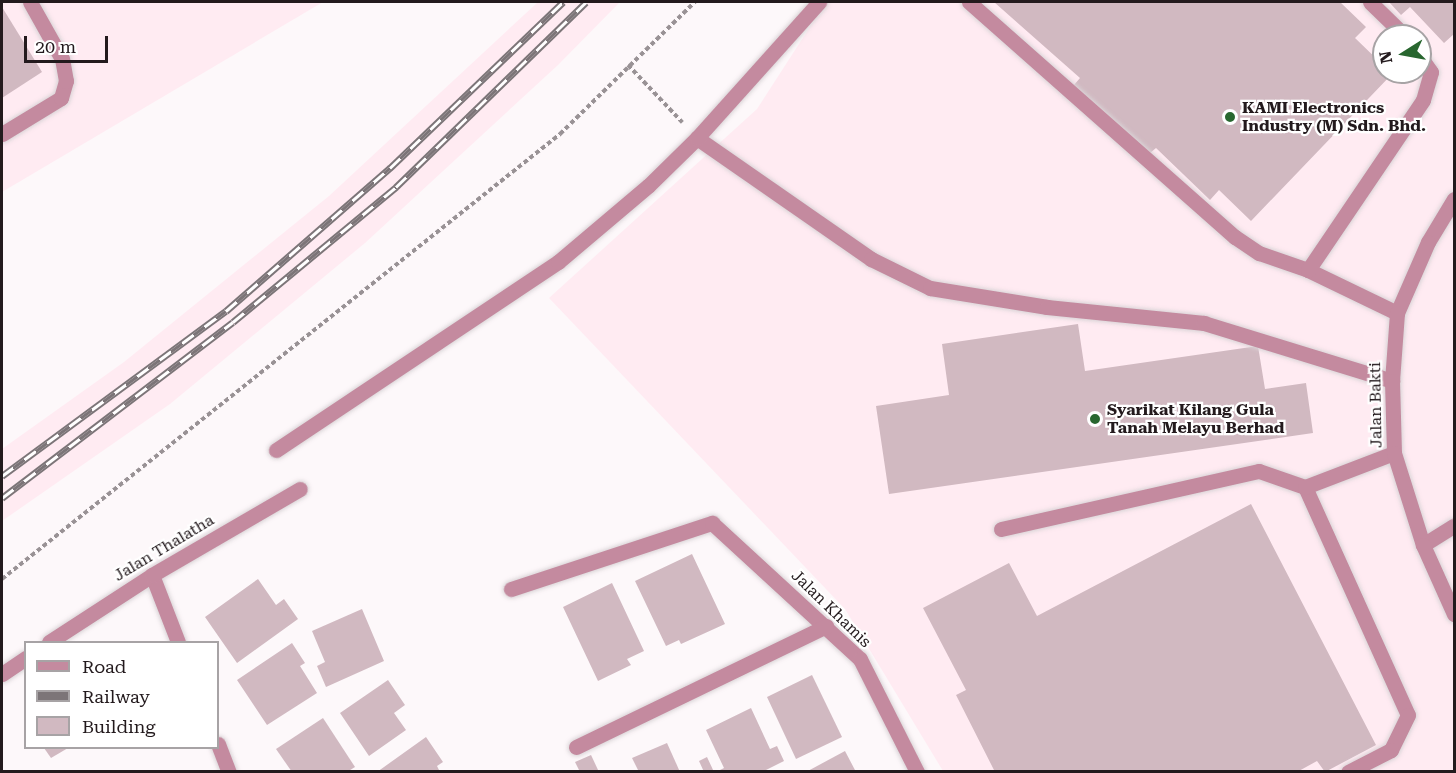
<!DOCTYPE html>
<html>
<head>
<meta charset="utf-8">
<style>
  body { margin:0 }
  #map { position:relative; width:1456px; height:773px; overflow:hidden; background:#fdf8fa; font-family:"Roboto Serif",serif }
  div>[style] { position:absolute }
  .built>* { inset:0; background:#ffebf2 }
  .building>* { inset:0; background:#d1b9c1 }
  .path>* { height:4px; margin-top:-2px; transform-origin:0; background:repeating-linear-gradient(90deg,#999295 0 4.5px,transparent 0 7.5px) }
  .roads { filter:drop-shadow(0 0 2px #dad4d7) drop-shadow(0 0 2px #dad4d7) }
  .lane>* { height:15px; margin:-7.5px; padding:0 7.5px; transform-origin:7.5px; border-radius:7.5px; background:#c48a9f }
  .street>* { height:15px; margin:-7.5px; padding:0 7.5px; transform-origin:7.5px; border-radius:7.5px; background:#c48a9f }
  .rail>* { height:7px; margin-top:-3.5px; transform-origin:0; background:repeating-linear-gradient(90deg,#fff 0 14px,#7c7578 0 28px); box-sizing:border-box; border-block:2px solid #7c7578 }
  .dots>* { width:16px; height:16px; translate:-50% -50%; box-sizing:border-box; border:3px solid #fff; border-radius:50% }
  span { translate:-50% -50%; white-space:nowrap; text-align:center; line-height:1.15; -webkit-text-stroke:4.5px #fff; paint-order:stroke }
  .poi-label { font-size:16px; color:#231a1d; font-weight:700 }
  .left { translate:0 -50%; text-align:left }
  .street-label { font-size:16px; color:#231a1d }
  .frame { position:absolute; inset:0; border:3px solid #231a1d; pointer-events:none }
  .legend { position:absolute; left:24px; top:641px; width:195px; height:108px; box-sizing:border-box; background:#fff; border:2px solid #a7a3a5; margin:0; padding:8px 10px; list-style:none; font-size:18px; color:#231a1d }
  .legend li { display:flex; align-items:center; gap:12px; height:30px }
  .legend b { width:30px; border:2px solid #a7a3a5 }
  .north { position:absolute; left:1372px; top:24px; width:60px; height:60px; box-sizing:border-box; background:#fff; border:2px solid #a7a3a5; border-radius:50%; rotate:259deg; font-size:16px; font-weight:700; line-height:24px; text-align:center; color:#231a1d }
  .north::after { content:''; display:block; margin:auto; width:21px; height:27px; background:#28662f; clip-path:polygon(50% 0,100% 100%,50% 72%,0 100%) }
  .scale { position:absolute; left:24px; top:36px; width:84px; height:27px; box-sizing:border-box; border:3px solid #231a1d; border-top:0; padding-left:8px; font-size:18px; line-height:21px; white-space:nowrap; color:#231a1d; -webkit-text-stroke:4px #fff; paint-order:stroke }
</style>
</head>
<body>
<div id="map">
  <div class="built">
    <div style="clip-path:polygon(2px 2px,323px 2px,2px 192px)"></div>
    <div style="clip-path:polygon(538px 2px,620px 2px,558px 65px,365px 243px,170px 404px,2px 521px,2px 449px,124px 362px,329px 196px)"></div>
    <div style="clip-path:polygon(evenodd,826px 2px,1454px 2px,1454px 771px,943px 771px,845px 609px,549px 298px,757px 109px,826px 2px,1384px 36px,1420px 36px,1420px 72px,1384px 72px,1384px 36px)"></div>
  </div>
  <div class="building">
    <div style="clip-path:polygon(994px 2px,1340px 2px,1366px 27px,1355px 38px,1384px 66px,1384px 72px,1392px 74px,1251px 221px,1219px 190px,1210px 200px,1156px 148px,1150px 153px,1074px 85px,1080px 78px)"></div>
    <div style="clip-path:polygon(1389px 2px,1454px 2px,1454px 34px,1444px 43px,1410px 7px,1401px 15px)"></div>
    <div style="clip-path:polygon(2px 7px,42px 72px,2px 98px)"></div>
    <div style="clip-path:polygon(1078px 324px,1085px 371px,1258px 346px,1265px 389px,1306px 383px,1313px 433px,889px 494px,876px 406px,949px 395px,942px 344px)"></div>
    <div style="clip-path:polygon(1251px 504px,1376px 745px,1325px 772px,1317px 761px,1297px 772px,995px 772px,956px 695px,966px 690px,923px 608px,1009px 563px,1037px 616px)"></div>
    <div style="clip-path:polygon(692px 554px,725px 624px,681px 644px,679px 640px,666px 646px,635px 581px)"></div>
    <div style="clip-path:polygon(258px 579px,276px 605px,284px 599px,298px 619px,237px 663px,205px 617px)"></div>
    <div style="clip-path:polygon(612px 583px,644px 651px,627px 659px,631px 665px,598px 681px,563px 607px)"></div>
    <div style="clip-path:polygon(362px 609px,384px 661px,326px 687px,317px 666px,325px 662px,312px 631px)"></div>
    <div style="clip-path:polygon(292px 643px,305px 663px,300px 666px,317px 693px,267px 725px,237px 680px)"></div>
    <div style="clip-path:polygon(812px 675px,842px 737px,796px 759px,767px 697px)"></div>
    <div style="clip-path:polygon(388px 680px,405px 705px,394px 713px,406px 730px,369px 756px,340px 713px)"></div>
    <div style="clip-path:polygon(751px 708px,770px 749px,777px 746px,784px 761px,762px 772px,716px 772px,724px 768px,706px 730px)"></div>
    <div style="clip-path:polygon(323px 718px,355px 767px,347px 772px,292px 772px,276px 749px)"></div>
    <div style="clip-path:polygon(426px 737px,443px 762px,437px 766px,440px 772px,377px 772px)"></div>
    <div style="clip-path:polygon(667px 743px,680px 772px,639px 772px,632px 758px)"></div>
    <div style="clip-path:polygon(44px 748px,68px 748px,51px 758px)"></div>
    <div style="clip-path:polygon(845px 751px,856px 772px,806px 772px)"></div>
    <div style="clip-path:polygon(591px 755px,599px 772px,580px 772px,575px 762px)"></div>
    <div style="clip-path:polygon(707px 757px,714px 772px,704px 772px,699px 761px)"></div>
  </div>
  <div class="path">
    <div style="left:628px;top:65px;width:79px;rotate:46.5deg"></div>
    <div style="left:2px;top:579px;width:714px;rotate:-38.57deg"></div>
    <div style="left:560px;top:134px;width:189px;rotate:-44.4deg"></div>
  </div>
  <div class="roads">
    <div class="lane">
      <div style="left:969px;top:2px;width:355px;rotate:41.5deg"></div>
      <div style="left:1235px;top:237px;width:29px;rotate:34deg"></div>
      <div style="left:1259px;top:253px;width:52px;rotate:19.1deg"></div>
      <div style="left:1308px;top:270px;width:99px;rotate:25.8deg"></div>
      <div style="left:1370px;top:2px;width:49px;rotate:44.2deg"></div>
      <div style="left:2px;top:134px;width:69px;rotate:-31.4deg"></div>
      <div style="left:61px;top:98px;width:18px;rotate:-74deg"></div>
      <div style="left:66px;top:81px;width:22px;rotate:-100deg"></div>
      <div style="left:62px;top:59px;width:65px;rotate:-119.3deg"></div>
      <div style="left:697px;top:138px;width:212px;rotate:34.8deg"></div>
      <div style="left:871px;top:259px;width:66px;rotate:26.2deg"></div>
      <div style="left:930px;top:288px;width:119px;rotate:9.2deg"></div>
      <div style="left:1047px;top:307px;width:158px;rotate:5.8deg"></div>
      <div style="left:1204px;top:323px;width:197px;rotate:17.1deg"></div>
      <div style="left:1308px;top:270px;width:205px;rotate:-55.9deg"></div>
      <div style="left:1423px;top:100px;width:29px;rotate:-74deg"></div>
      <div style="left:1431px;top:72px;width:19px;rotate:-125deg"></div>
      <div style="left:276px;top:450px;width:339px;rotate:-33.7deg"></div>
      <div style="left:558px;top:262px;width:118px;rotate:-40.2deg"></div>
      <div style="left:648px;top:186px;width:69px;rotate:-44.4deg"></div>
      <div style="left:697px;top:138px;width:183px;rotate:-48.1deg"></div>
      <div style="left:1305px;top:487px;width:250px;rotate:65.7deg"></div>
      <div style="left:1408px;top:715px;width:39px;rotate:116deg"></div>
      <div style="left:1391px;top:750px;width:48px;rotate:152.9deg"></div>
      <div style="left:1001px;top:529px;width:264px;rotate:-12.7deg"></div>
      <div style="left:1259px;top:471px;width:49px;rotate:19.2deg"></div>
      <div style="left:1305px;top:487px;width:95px;rotate:-20.9deg"></div>
      <div style="left:1423px;top:545px;width:36px;rotate:-32deg"></div>
      <div style="left:511px;top:589px;width:212px;rotate:-18.2deg"></div>
    </div>
    <div class="street">
      <div style="left:1454px;top:199px;width:50px;rotate:121.2deg"></div>
      <div style="left:1428px;top:242px;width:77px;rotate:113.6deg"></div>
      <div style="left:1397px;top:313px;width:68px;rotate:94.2deg"></div>
      <div style="left:1392px;top:381px;width:72px;rotate:88.4deg"></div>
      <div style="left:1394px;top:453px;width:96px;rotate:72.5deg"></div>
      <div style="left:1423px;top:545px;width:76px;rotate:65.8deg"></div>
      <div style="left:712px;top:523px;width:201px;rotate:42.6deg"></div>
      <div style="left:860px;top:659px;width:127px;rotate:63.2deg"></div>
      <div style="left:152px;top:575px;width:72px;rotate:68.8deg"></div>
      <div style="left:49px;top:642px;width:123px;rotate:-33deg"></div>
      <div style="left:152px;top:575px;width:171px;rotate:-30.2deg"></div>
      <div style="left:2px;top:674px;width:29px;rotate:-34deg"></div>
      <div style="left:218px;top:744px;width:30px;rotate:69deg"></div>
      <div style="left:576px;top:747px;width:278px;rotate:-25.8deg"></div>
    </div>
  </div>
  <div class="rail">
    <div style="left:2px;top:476px;width:278px;rotate:-36.4deg"></div>
    <div style="left:226px;top:311px;width:218px;rotate:-41.1deg"></div>
    <div style="left:390px;top:168px;width:240px;rotate:-43.8deg"></div>
    <div style="left:2px;top:498px;width:290px;rotate:-37.3deg"></div>
    <div style="left:233px;top:322px;width:212px;rotate:-39.6deg"></div>
    <div style="left:396px;top:187px;width:265px;rotate:-44.2deg"></div>
  </div>
  <div class="dots">
    <div style="left:1230px;top:117px;background:#28662f"></div>
    <div style="left:1095px;top:419px;background:#28662f"></div>
  </div>
  <div class="poi-label">
    <span class="left" style="left:1242px;top:117px">KAMI Electronics<br>Industry (M) Sdn. Bhd.</span>
    <span class="left" style="left:1107px;top:419px">Syarikat Kilang Gula<br>Tanah Melayu Berhad</span>
  </div>
  <div class="street-label">
    <span style="left:1376px;top:405px;rotate:-91deg">Jalan Bakti</span>
    <span style="left:164px;top:548px;rotate:-31deg">Jalan Thalatha</span>
    <span style="left:831px;top:609px;rotate:44deg">Jalan Khamis</span>
  </div>
  <div class="frame"></div>
  <ul class="legend">
  <li><b style="height:8px;background:#c48a9f"></b>Road</li>
  <li><b style="height:8px;background:#7c7578"></b>Railway</li>
  <li><b style="height:16px;background:#d1b9c1"></b>Building</li>
  </ul>
  <div class="north">N</div>
  <div class="scale">20 m</div>
</div>
</body>
</html>
